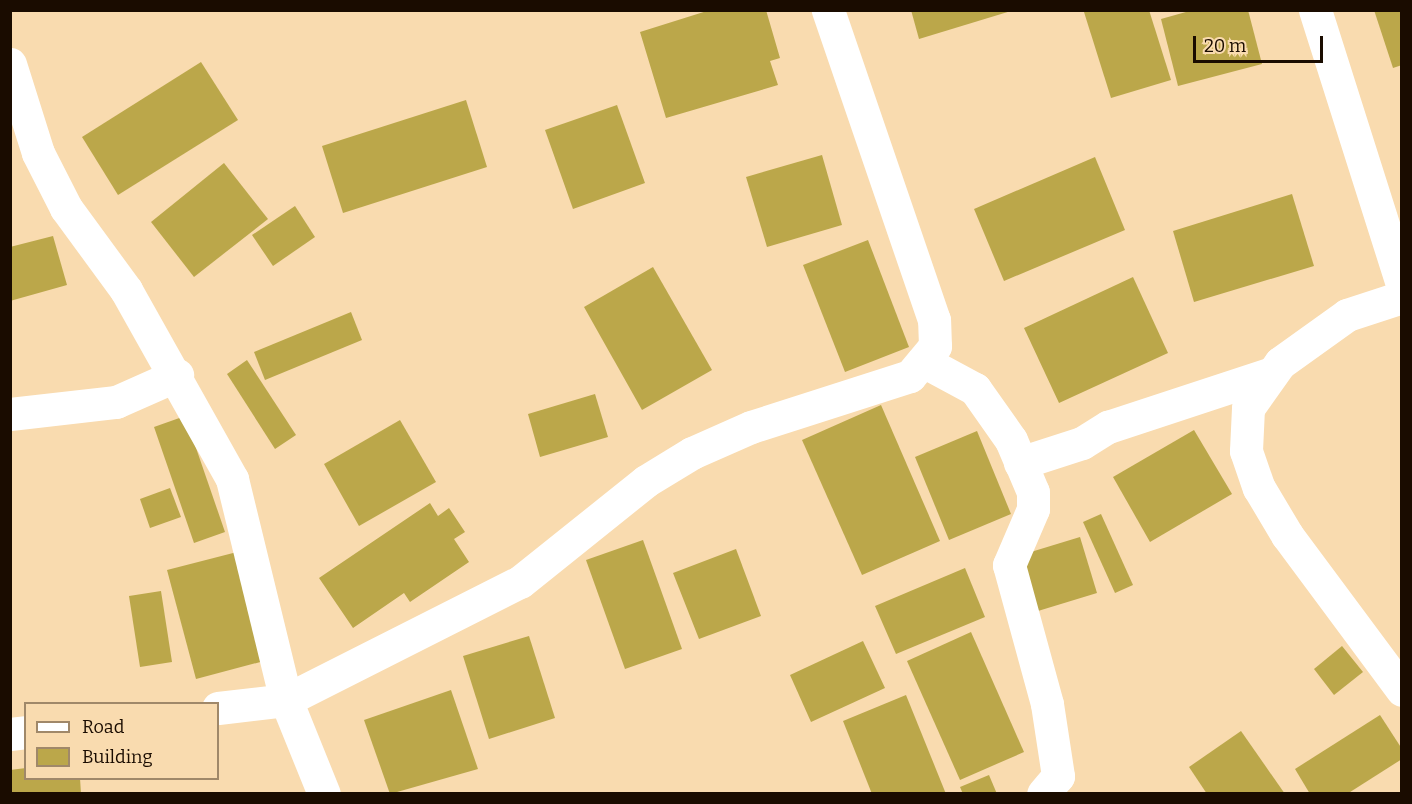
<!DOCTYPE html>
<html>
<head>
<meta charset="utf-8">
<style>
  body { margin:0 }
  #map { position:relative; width:1412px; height:804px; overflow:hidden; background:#f9dbaf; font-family:Bitter,serif }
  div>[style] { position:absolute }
  .building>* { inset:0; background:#bba74a }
  .minor>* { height:33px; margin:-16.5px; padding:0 16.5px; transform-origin:16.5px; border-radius:16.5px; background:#fff }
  span { translate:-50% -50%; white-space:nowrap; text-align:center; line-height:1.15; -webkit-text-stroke:6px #f9dbaf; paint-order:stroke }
  .frame { position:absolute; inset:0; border:12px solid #1a0c00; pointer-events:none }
  .legend { position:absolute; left:24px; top:702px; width:195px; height:78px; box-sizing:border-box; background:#f9dbaf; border:2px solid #a08869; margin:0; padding:8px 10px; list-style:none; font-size:18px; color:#1a0c00 }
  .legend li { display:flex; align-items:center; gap:12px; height:30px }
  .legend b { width:30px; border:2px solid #a08869 }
  .scale { position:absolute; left:1193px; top:36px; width:130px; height:27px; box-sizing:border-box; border:3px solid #1a0c00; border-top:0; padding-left:8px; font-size:18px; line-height:21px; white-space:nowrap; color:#1a0c00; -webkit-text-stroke:4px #f9dbaf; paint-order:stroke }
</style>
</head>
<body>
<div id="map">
  <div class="building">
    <div style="clip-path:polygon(710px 10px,766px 10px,780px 58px,770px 61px,778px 85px,666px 118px,640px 32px)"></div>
    <div style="clip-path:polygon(911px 10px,1011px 10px,1011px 11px,919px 39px)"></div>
    <div style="clip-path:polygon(1149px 10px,1171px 80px,1111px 98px,1084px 12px)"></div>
    <div style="clip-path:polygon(1193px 10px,1248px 10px,1262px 64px,1178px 86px,1161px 19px)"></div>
    <div style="clip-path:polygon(1374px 10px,1402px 10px,1402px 65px,1393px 68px)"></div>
    <div style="clip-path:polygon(201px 62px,238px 120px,118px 195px,82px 137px)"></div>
    <div style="clip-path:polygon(466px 100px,487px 167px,343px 213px,322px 146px)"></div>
    <div style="clip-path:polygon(617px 105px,645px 183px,573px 209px,545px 130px)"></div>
    <div style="clip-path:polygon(822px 155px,842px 225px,767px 247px,746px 177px)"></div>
    <div style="clip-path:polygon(1095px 157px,1125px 230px,1004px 281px,974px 209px)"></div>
    <div style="clip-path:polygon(224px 163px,268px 219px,194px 277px,151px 222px)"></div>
    <div style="clip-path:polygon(1292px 194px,1314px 266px,1194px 302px,1173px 231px)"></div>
    <div style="clip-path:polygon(295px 206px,315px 237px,273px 266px,252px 235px)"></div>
    <div style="clip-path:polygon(53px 236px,67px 285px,10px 301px,10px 247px)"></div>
    <div style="clip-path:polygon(868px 240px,909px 347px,845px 372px,803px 265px)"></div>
    <div style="clip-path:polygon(653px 267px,712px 370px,642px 410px,584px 307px)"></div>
    <div style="clip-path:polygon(1133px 277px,1168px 353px,1059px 403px,1024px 328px)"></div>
    <div style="clip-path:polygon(351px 312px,362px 340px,265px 380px,254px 352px)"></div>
    <div style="clip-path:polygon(247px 360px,296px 435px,275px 449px,227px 374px)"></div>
    <div style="clip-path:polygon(595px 394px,608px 437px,540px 457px,528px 414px)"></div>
    <div style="clip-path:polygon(881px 405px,940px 541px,862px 575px,802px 440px)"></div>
    <div style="clip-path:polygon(185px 416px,225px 532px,194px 543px,154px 427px)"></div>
    <div style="clip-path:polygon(400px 420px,436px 482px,359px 526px,324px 464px)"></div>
    <div style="clip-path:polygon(1194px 430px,1232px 494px,1150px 542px,1113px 477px)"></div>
    <div style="clip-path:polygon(977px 431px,1011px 514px,949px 540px,915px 457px)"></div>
    <div style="clip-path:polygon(170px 488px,181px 517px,150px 528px,140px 499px)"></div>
    <div style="clip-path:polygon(430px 503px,438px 516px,449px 508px,465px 532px,454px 539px,469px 562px,410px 602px,404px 593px,353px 628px,319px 578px)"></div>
    <div style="clip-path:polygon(1101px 514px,1133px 585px,1115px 593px,1083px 522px)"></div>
    <div style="clip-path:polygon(1080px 537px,1097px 593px,1038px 611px,1021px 555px)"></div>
    <div style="clip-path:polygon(643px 540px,682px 649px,625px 669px,586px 560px)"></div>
    <div style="clip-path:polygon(736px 549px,761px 616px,699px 639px,673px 573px)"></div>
    <div style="clip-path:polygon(237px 552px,264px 661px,196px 679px,167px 570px)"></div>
    <div style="clip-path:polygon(965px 568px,985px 617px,896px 654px,875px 606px)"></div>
    <div style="clip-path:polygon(161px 591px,172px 662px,140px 667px,129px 596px)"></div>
    <div style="clip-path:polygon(971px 632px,1024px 752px,960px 780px,907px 661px)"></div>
    <div style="clip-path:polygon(529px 636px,555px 718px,489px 739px,463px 656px)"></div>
    <div style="clip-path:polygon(863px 641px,885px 688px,811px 722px,790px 675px)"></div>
    <div style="clip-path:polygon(1342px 646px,1363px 672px,1334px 695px,1314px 669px)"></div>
    <div style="clip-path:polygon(451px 690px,478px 769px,390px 794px,364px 720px)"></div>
    <div style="clip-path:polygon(906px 695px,946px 794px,872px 794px,843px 721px)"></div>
    <div style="clip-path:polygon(1380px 715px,1402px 749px,1402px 759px,1347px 794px,1310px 794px,1295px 769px)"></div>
    <div style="clip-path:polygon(1241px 731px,1285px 794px,1207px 794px,1189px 767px)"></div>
    <div style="clip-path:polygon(26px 768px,26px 778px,80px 778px,81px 794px,10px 794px,10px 770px)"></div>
    <div style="clip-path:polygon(989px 775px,997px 794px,963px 794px,960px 787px)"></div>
  </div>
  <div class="minor">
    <div style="left:1315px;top:10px;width:288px;rotate:72.4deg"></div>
    <div style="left:10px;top:64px;width:93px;rotate:72.5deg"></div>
    <div style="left:38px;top:153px;width:62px;rotate:63deg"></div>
    <div style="left:66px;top:208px;width:102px;rotate:53.8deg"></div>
    <div style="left:126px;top:290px;width:217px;rotate:60.7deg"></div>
    <div style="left:232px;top:479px;width:228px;rotate:76.3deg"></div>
    <div style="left:286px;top:700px;width:101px;rotate:68deg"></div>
    <div style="left:1402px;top:297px;width:58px;rotate:161.9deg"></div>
    <div style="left:1347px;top:315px;width:82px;rotate:144.4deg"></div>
    <div style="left:1280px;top:363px;width:55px;rotate:125.4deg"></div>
    <div style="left:1248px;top:408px;width:43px;rotate:92.7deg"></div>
    <div style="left:1246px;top:451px;width:39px;rotate:71deg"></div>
    <div style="left:1259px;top:488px;width:55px;rotate:59.2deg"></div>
    <div style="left:1287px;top:535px;width:193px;rotate:53.4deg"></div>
    <div style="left:923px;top:361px;width:59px;rotate:28.3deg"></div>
    <div style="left:975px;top:389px;width:62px;rotate:54.8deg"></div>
    <div style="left:1011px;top:440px;width:56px;rotate:67.1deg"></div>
    <div style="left:1033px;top:492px;width:17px;rotate:90deg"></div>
    <div style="left:1033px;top:509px;width:61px;rotate:113.2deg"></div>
    <div style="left:1009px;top:565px;width:144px;rotate:74.7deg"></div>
    <div style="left:1047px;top:704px;width:73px;rotate:81.3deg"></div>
    <div style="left:1058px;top:776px;width:23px;rotate:130deg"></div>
    <div style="left:10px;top:414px;width:107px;rotate:-6.5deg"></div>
    <div style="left:116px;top:402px;width:67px;rotate:-23.9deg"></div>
    <div style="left:1020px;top:463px;width:65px;rotate:-17.9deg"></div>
    <div style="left:1082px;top:443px;width:31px;rotate:-32deg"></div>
    <div style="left:1108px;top:427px;width:173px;rotate:-18.2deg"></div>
    <div style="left:218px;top:708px;width:68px;rotate:-6.7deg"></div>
    <div style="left:286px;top:700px;width:262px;rotate:-26.8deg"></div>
    <div style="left:520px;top:582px;width:161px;rotate:-38.7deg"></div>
    <div style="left:646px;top:481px;width:54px;rotate:-31.3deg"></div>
    <div style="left:692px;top:453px;width:64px;rotate:-23.8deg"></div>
    <div style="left:751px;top:427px;width:167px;rotate:-17.8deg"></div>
    <div style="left:910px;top:376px;width:39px;rotate:-50deg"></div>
    <div style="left:935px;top:346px;width:26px;rotate:-92deg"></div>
    <div style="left:934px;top:320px;width:328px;rotate:-108.9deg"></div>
    <div style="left:10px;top:734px;width:16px;rotate:-7deg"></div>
  </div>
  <div class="frame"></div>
  <ul class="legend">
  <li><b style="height:8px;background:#fff"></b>Road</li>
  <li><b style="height:16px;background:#bba74a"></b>Building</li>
  </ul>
  <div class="scale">20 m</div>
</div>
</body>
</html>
